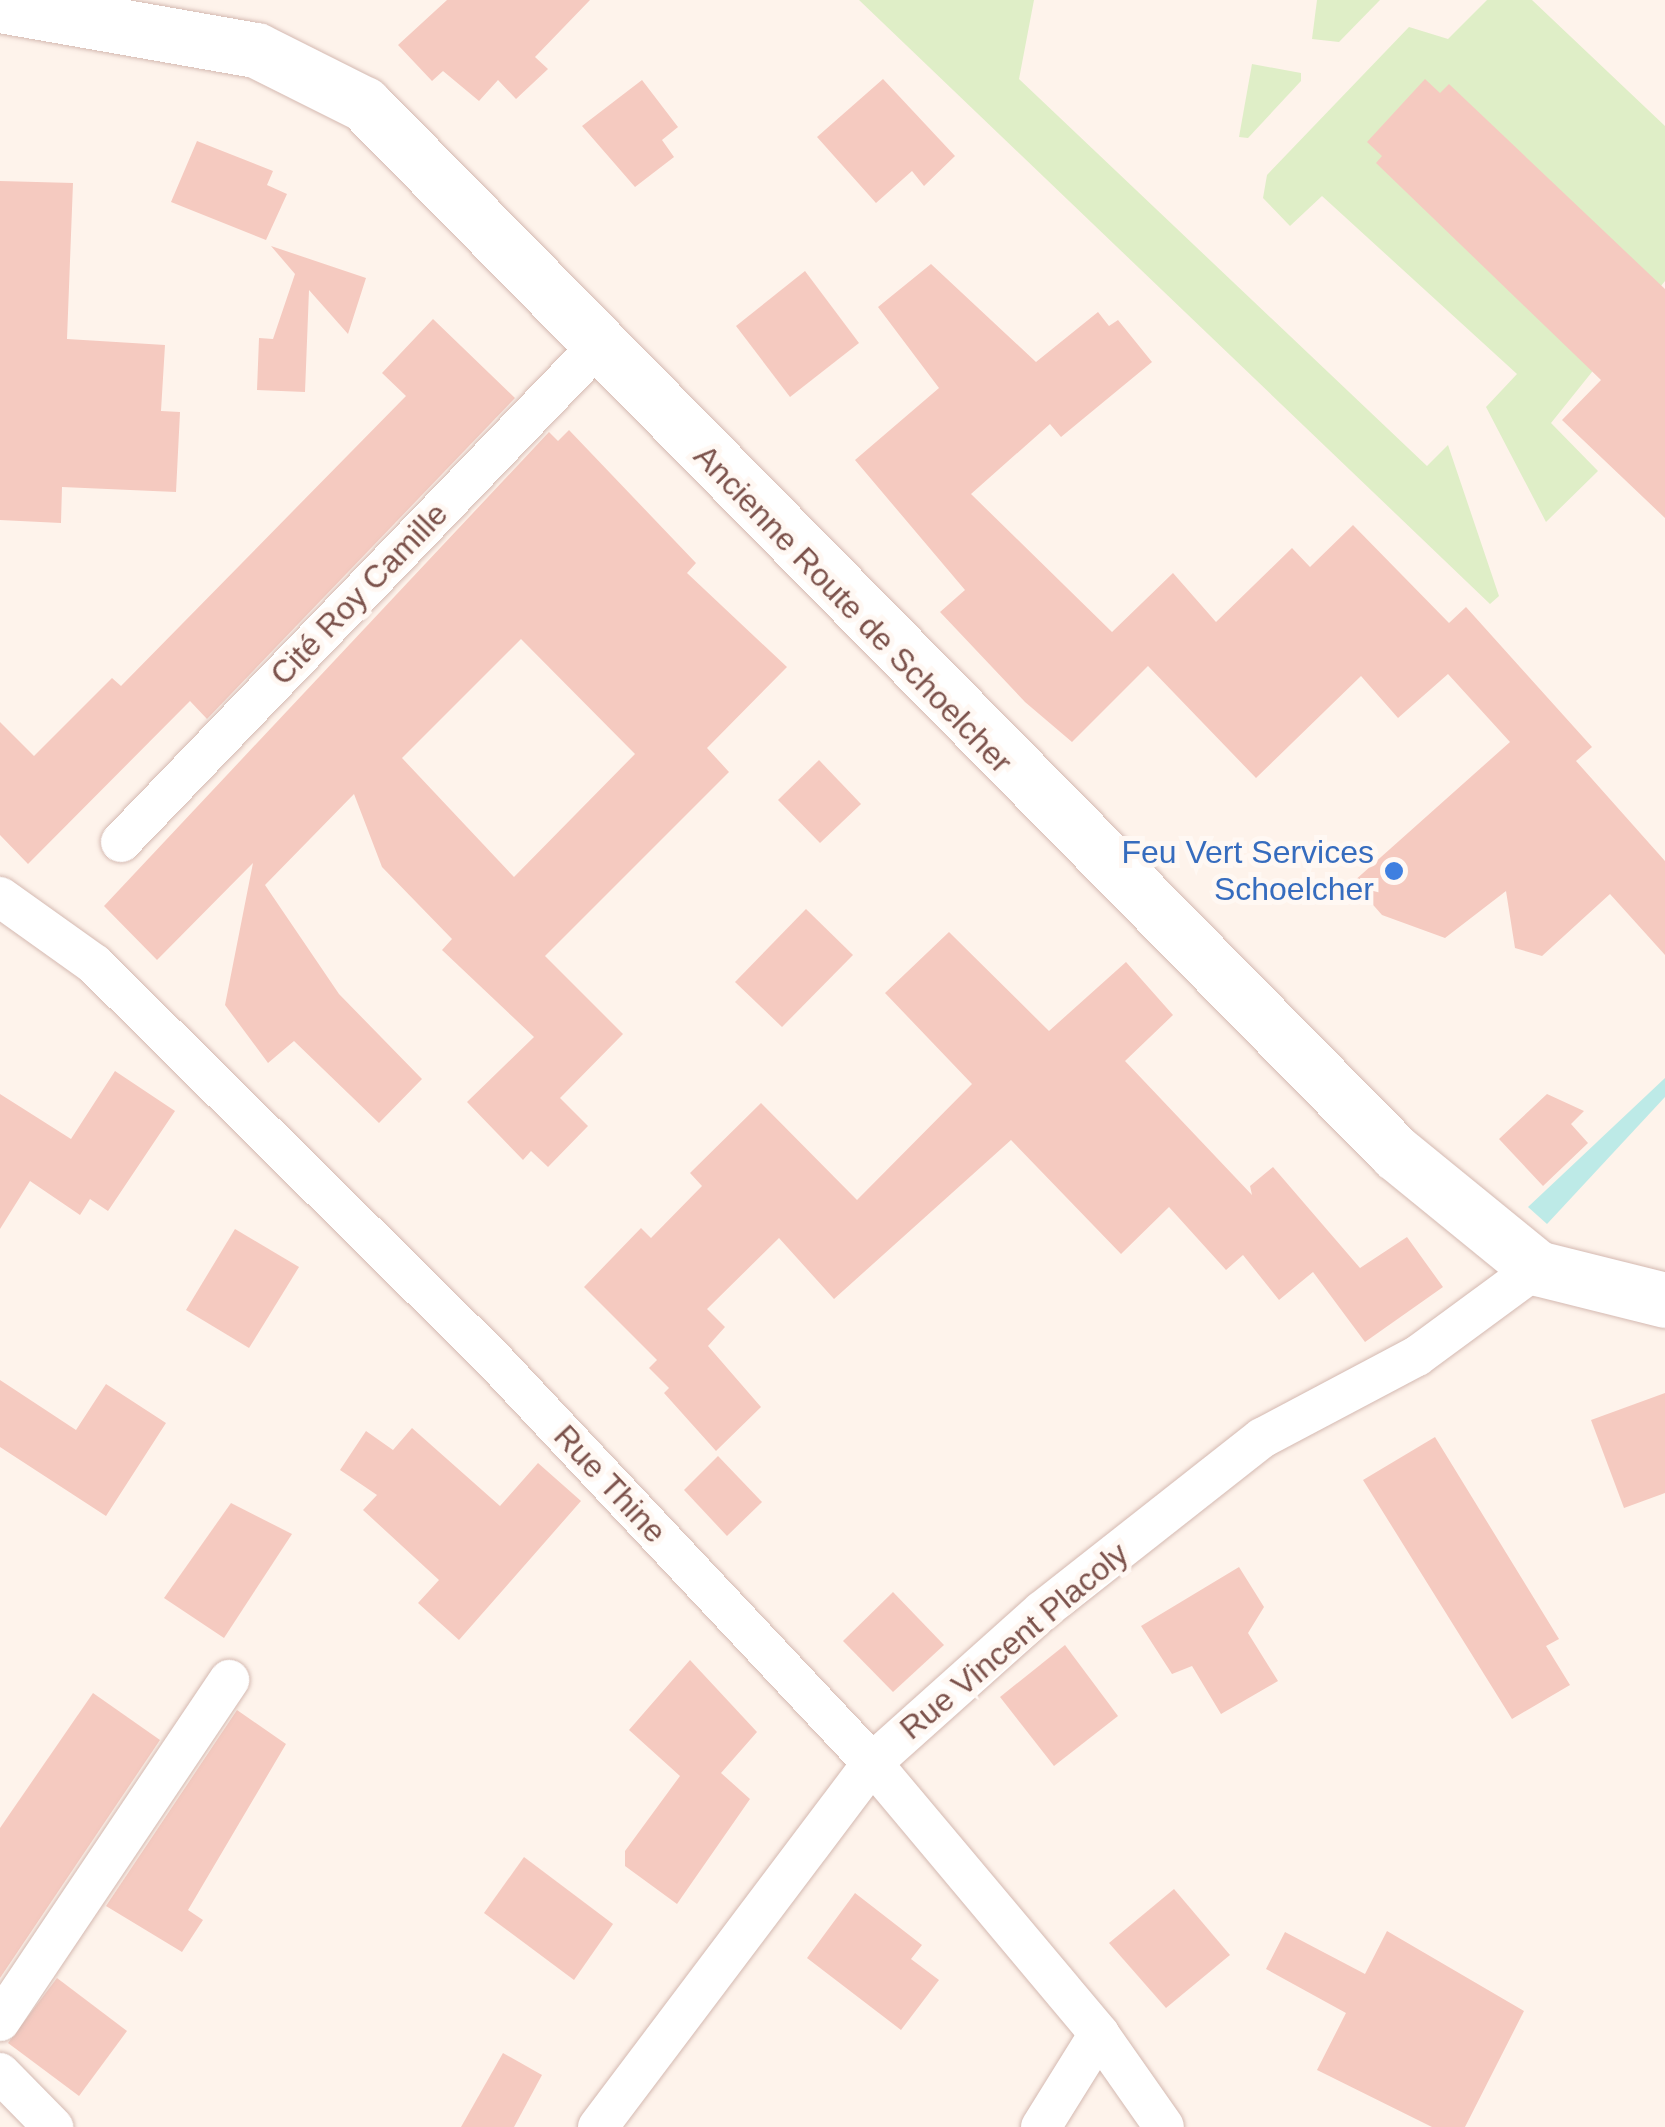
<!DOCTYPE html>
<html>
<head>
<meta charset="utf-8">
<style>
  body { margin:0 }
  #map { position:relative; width:1665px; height:2127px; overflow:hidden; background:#fef3eb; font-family:Arial,sans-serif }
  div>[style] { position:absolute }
  .green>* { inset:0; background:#dfeec7 }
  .water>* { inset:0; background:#bdeae7 }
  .building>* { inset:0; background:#f5cac0 }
  .roads { filter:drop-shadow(0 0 2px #d4b9b1) drop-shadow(0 0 2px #d4b9b1) }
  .street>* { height:40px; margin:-20px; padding:0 20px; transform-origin:20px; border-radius:20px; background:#fff }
  .secondary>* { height:55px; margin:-27.5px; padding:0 27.5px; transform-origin:27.5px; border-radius:27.5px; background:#fff }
  .dots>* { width:28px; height:28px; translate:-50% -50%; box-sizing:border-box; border:5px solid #fff8f3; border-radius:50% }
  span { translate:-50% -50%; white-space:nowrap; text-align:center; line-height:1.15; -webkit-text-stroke:10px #fff8f3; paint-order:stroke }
  .street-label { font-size:32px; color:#7c524b }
  .shop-label { font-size:32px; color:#366cbe }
  .right { translate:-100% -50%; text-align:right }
</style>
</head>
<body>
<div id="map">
  <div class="green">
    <div style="clip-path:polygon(859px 0,1034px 0,1019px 79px,1427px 466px,1448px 445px,1499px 596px,1490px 604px)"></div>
    <div style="clip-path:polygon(1317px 0,1380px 0,1339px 42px,1312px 39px)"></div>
    <div style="clip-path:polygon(1487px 0,1532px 0,1665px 126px,1665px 281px,1551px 423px,1598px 471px,1546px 522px,1486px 407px,1517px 374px,1322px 196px,1290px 226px,1263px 198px,1267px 175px,1409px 27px,1448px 39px)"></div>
    <div style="clip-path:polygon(1252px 64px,1301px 73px,1301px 81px,1248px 138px,1239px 137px)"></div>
  </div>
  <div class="water">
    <div style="clip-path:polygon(1665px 1078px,1665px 1097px,1547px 1224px,1528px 1207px)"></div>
  </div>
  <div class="building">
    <div style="clip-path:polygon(447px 0,590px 0,535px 57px,548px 69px,516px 99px,498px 80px,479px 101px,443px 71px,432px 81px,398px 45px)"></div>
    <div style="clip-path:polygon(883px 79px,955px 156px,924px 186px,912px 171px,876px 203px,817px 137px)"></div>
    <div style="clip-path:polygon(1425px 79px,1440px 93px,1449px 84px,1665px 289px,1665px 518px,1562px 420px,1601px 380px,1376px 163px,1382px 156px,1367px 142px)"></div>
    <div style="clip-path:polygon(642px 80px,678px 127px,662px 140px,674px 157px,635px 187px,582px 126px)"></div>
    <div style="clip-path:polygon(197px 141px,273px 171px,267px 185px,287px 194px,266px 240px,171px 202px)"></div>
    <div style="clip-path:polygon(0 181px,73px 183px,67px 339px,165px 345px,161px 411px,180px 412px,176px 492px,62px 487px,61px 523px,0 520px)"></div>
    <div style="clip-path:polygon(271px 246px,366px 278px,348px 334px,309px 290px,305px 392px,257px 390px,259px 338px,273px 339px,295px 274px)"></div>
    <div style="clip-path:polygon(931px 264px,1036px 362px,1098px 312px,1109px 326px,1118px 320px,1152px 362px,1061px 437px,1050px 424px,971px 494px,1112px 632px,1173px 573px,1216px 622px,1292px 548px,1310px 567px,1353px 525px,1449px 623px,1466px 607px,1592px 747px,1576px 761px,1665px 861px,1665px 955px,1610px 894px,1542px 956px,1515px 948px,1506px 891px,1445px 938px,1382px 915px,1353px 882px,1510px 742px,1448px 674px,1398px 718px,1361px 676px,1256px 778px,1148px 666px,1072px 742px,1025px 702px,940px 612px,965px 590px,855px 460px,939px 388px,878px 307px)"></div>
    <div style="clip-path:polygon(805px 271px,859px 343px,790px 397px,736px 326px)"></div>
    <div style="clip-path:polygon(433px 319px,515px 398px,207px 719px,190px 701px,28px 864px,0 835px,0 722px,34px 756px,112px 678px,121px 686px,406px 396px,382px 373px)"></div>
    <div style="clip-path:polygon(evenodd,569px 430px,696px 563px,687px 573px,787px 667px,707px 748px,729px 772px,545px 956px,623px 1034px,560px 1098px,588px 1126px,548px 1167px,531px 1151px,523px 1160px,467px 1102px,534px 1037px,442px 950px,452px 939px,382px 867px,354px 794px,265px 885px,339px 994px,422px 1079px,379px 1123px,294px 1041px,268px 1063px,225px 1005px,253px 863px,157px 960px,104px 906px,549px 432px,558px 441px,569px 430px,521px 639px,635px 754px,514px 877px,402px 758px,521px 639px)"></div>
    <div style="clip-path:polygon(819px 760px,861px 804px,820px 843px,778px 800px)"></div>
    <div style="clip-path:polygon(806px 909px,853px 955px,782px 1027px,735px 982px)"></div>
    <div style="clip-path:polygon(949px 932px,1049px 1031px,1126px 962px,1173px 1015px,1125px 1061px,1252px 1195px,1250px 1186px,1273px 1167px,1360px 1268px,1407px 1237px,1443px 1287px,1365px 1342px,1313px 1272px,1279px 1300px,1243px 1255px,1226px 1270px,1169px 1207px,1121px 1254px,1011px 1140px,834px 1299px,779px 1238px,707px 1309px,725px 1327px,708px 1346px,761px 1407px,716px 1451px,664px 1393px,669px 1388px,649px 1368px,657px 1360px,584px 1287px,641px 1228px,651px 1238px,702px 1186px,690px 1173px,761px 1103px,857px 1200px,972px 1084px,885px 993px)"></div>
    <div style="clip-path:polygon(115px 1071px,175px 1111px,108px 1211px,90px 1199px,80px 1215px,30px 1181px,0 1229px,0 1094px,71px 1139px)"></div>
    <div style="clip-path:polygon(1547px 1094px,1584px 1111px,1571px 1124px,1588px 1143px,1543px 1186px,1499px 1139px)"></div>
    <div style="clip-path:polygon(235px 1229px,299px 1267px,249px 1348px,186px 1310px)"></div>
    <div style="clip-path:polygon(0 1380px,76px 1430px,106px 1384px,166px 1423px,106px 1516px,0 1447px)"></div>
    <div style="clip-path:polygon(1665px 1393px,1665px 1493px,1624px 1508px,1591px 1420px)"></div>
    <div style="clip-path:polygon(412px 1428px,500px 1506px,538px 1463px,581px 1501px,459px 1640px,418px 1603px,439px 1580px,363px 1510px,377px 1495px,340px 1470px,366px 1431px,393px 1450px)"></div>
    <div style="clip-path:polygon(1435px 1437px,1559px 1639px,1546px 1646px,1570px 1685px,1512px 1719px,1363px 1480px)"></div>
    <div style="clip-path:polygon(718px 1456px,762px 1502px,727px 1536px,684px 1490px)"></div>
    <div style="clip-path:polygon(231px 1503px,292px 1534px,224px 1638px,164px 1598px)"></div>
    <div style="clip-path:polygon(1239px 1567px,1264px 1607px,1248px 1633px,1278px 1681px,1221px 1714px,1192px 1666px,1172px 1674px,1141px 1626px)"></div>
    <div style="clip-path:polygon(893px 1592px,944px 1645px,893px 1692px,843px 1641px)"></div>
    <div style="clip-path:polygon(1065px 1645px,1118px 1716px,1054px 1766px,1000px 1697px)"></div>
    <div style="clip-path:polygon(690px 1660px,757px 1732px,721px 1773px,750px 1799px,677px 1904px,625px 1866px,625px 1851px,680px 1776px,629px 1730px)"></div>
    <div style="clip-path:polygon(93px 1693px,160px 1740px,0 1978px,0 1828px)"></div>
    <div style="clip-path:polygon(237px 1710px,286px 1744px,188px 1910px,203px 1920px,182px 1952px,106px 1906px)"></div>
    <div style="clip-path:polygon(524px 1857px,613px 1924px,574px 1980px,484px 1913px)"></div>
    <div style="clip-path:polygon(1174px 1889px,1230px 1955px,1166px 2008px,1109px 1943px)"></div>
    <div style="clip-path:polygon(855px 1893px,922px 1945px,911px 1959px,939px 1980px,901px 2030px,807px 1958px)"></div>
    <div style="clip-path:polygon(1387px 1931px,1524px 2011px,1465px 2127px,1432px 2127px,1317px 2070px,1346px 2013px,1266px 1969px,1285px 1932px,1365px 1974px)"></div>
    <div style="clip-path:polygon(57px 1978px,127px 2031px,79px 2096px,8px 2043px)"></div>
    <div style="clip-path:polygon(503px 2053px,542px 2075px,514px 2127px,461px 2127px)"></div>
  </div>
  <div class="roads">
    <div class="street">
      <div style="left:121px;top:842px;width:687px;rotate:-46.12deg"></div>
      <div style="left:0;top:897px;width:115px;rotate:35.5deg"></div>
      <div style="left:94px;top:964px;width:563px;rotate:44.71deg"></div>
      <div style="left:494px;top:1360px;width:553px;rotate:46.83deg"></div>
      <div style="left:872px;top:1763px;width:354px;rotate:50deg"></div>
      <div style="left:1099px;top:2034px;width:113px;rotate:55deg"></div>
      <div style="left:0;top:2021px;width:411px;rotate:-56.1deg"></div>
      <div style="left:0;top:2073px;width:76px;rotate:45.5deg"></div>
      <div style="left:598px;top:2127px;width:456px;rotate:-53deg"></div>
      <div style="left:872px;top:1763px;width:228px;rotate:-41.8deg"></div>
      <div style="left:1042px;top:1611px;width:280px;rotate:-38.2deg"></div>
      <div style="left:1262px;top:1438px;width:175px;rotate:-27.9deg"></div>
      <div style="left:1417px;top:1356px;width:149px;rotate:-36.3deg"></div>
      <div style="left:1041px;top:2127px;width:110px;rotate:-58.1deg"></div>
    </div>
    <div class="secondary">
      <div style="left:0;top:5px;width:260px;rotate:10deg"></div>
      <div style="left:256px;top:50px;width:121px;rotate:26.6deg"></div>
      <div style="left:364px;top:104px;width:1472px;rotate:45.47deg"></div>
      <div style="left:1396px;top:1153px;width:182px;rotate:39.2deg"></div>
      <div style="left:1537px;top:1268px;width:132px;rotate:14deg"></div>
    </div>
  </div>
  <div class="dots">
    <div style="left:1394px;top:871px;background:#3f7fe0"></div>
  </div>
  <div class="street-label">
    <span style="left:359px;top:594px;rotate:-46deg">Cité Roy Camille</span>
    <span style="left:853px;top:609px;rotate:46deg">Ancienne Route de Schoelcher</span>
    <span style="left:610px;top:1484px;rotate:47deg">Rue Thine</span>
    <span style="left:1014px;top:1641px;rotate:-40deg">Rue Vincent Placoly</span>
  </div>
  <div class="shop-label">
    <span class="right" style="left:1374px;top:871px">Feu Vert Services<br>Schoelcher</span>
  </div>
</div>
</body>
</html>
